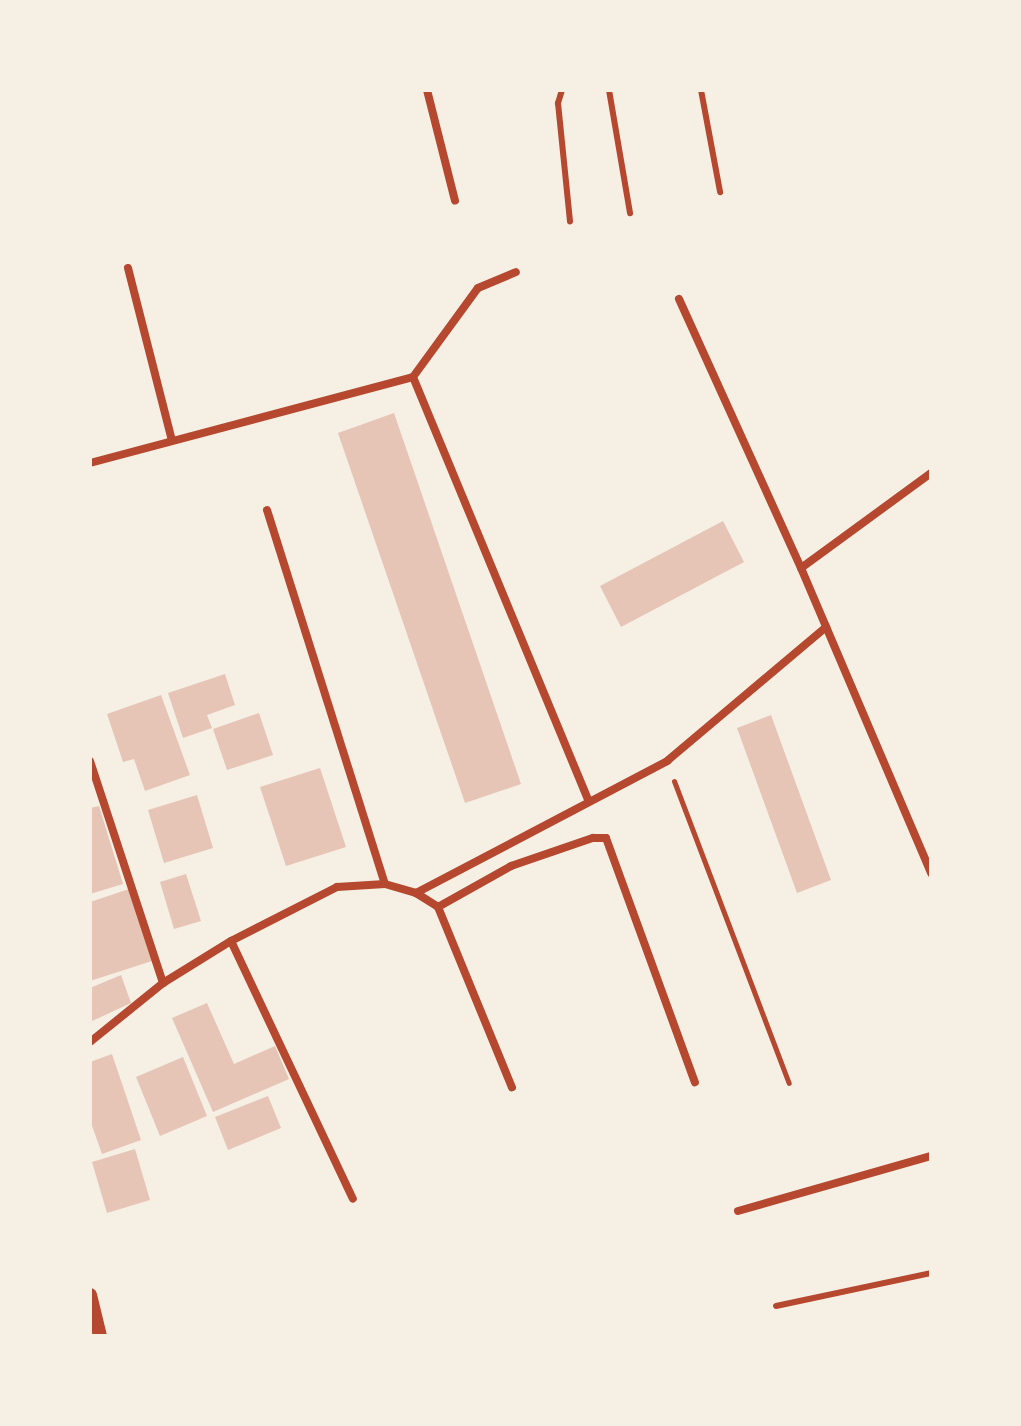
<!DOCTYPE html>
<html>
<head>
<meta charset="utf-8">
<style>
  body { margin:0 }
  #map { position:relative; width:1021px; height:1426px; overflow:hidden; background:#f6efe4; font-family:"Varela Round",sans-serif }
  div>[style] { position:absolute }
  .building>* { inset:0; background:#e6c5b7 }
  .path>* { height:5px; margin:-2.5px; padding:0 2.5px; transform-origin:2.5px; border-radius:2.5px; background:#b5482f }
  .service>* { height:6px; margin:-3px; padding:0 3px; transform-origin:3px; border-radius:3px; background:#b5482f }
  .minor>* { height:8px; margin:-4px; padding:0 4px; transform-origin:4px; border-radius:4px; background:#b5482f }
  .tertiary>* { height:14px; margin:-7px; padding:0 7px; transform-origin:7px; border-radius:7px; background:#b5482f }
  span { translate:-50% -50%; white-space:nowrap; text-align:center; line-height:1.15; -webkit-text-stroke:8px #f6efe4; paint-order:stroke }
  .frame { position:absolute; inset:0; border:92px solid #f6efe4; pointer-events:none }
</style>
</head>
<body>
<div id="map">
  <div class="building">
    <div style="clip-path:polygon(394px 413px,521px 784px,465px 803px,338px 433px)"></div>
    <div style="clip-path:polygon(723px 521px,744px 562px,621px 627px,600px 586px)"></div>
    <div style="clip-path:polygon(225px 674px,235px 705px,207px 715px,212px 728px,183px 738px,168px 693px)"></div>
    <div style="clip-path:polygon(161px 695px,190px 775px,145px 791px,134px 759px,123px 762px,107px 714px)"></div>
    <div style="clip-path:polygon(259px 713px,273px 755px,227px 770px,213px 729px)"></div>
    <div style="clip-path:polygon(771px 715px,831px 880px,797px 893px,737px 728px)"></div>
    <div style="clip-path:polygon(320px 768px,346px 847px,286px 866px,260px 787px)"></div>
    <div style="clip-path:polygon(197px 795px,213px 848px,164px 863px,148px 810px)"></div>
    <div style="clip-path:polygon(99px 806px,123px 884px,90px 894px,90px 808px)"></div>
    <div style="clip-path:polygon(186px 874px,201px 921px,174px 929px,160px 882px)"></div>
    <div style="clip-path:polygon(129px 889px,152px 961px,90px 981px,90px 902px)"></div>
    <div style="clip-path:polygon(121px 975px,131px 1003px,90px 1022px,90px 988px)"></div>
    <div style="clip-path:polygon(207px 1003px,234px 1064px,275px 1046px,289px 1079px,213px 1112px,172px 1018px)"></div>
    <div style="clip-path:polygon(112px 1054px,141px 1140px,102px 1154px,90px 1120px,90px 1062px)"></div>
    <div style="clip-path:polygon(183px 1057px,207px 1116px,160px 1136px,136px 1077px)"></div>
    <div style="clip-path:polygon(268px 1096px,281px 1128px,228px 1150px,215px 1117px)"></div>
    <div style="clip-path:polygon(135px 1149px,150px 1200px,107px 1213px,92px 1162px)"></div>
  </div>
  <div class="path">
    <div style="left:674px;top:781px;width:323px;rotate:69.2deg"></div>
  </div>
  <div class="service">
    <div style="left:562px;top:90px;width:14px;rotate:107deg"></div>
    <div style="left:558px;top:103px;width:119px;rotate:84.2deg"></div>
    <div style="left:609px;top:90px;width:125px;rotate:80.3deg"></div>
    <div style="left:701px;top:90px;width:104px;rotate:79.4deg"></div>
    <div style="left:776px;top:1306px;width:158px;rotate:-12deg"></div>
  </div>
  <div class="minor">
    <div style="left:427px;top:90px;width:114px;rotate:75.8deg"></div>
    <div style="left:128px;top:268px;width:178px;rotate:75.7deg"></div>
    <div style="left:679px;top:299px;width:295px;rotate:65.6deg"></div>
    <div style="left:413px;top:377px;width:458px;rotate:67.5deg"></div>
    <div style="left:90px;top:463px;width:334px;rotate:-14.9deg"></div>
    <div style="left:413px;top:377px;width:110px;rotate:-53.9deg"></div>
    <div style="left:478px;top:288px;width:41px;rotate:-22.8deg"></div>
    <div style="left:931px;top:473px;width:161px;rotate:143.8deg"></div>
    <div style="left:801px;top:568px;width:332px;rotate:66.9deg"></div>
    <div style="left:267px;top:510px;width:392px;rotate:72.5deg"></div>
    <div style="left:90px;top:761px;width:234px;rotate:71.8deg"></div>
    <div style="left:416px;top:893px;width:284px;rotate:-27.7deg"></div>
    <div style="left:667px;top:761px;width:208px;rotate:-40.1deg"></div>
    <div style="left:438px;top:907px;width:195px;rotate:67.7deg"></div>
    <div style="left:231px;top:941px;width:285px;rotate:64.7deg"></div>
    <div style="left:90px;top:1042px;width:94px;rotate:-38.9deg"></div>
    <div style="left:163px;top:983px;width:80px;rotate:-31.7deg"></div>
    <div style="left:231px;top:941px;width:119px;rotate:-27deg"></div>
    <div style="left:337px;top:887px;width:48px;rotate:-3.6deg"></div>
    <div style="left:385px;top:884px;width:32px;rotate:16deg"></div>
    <div style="left:416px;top:893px;width:26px;rotate:32deg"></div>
    <div style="left:438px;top:907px;width:84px;rotate:-29.3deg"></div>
    <div style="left:511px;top:866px;width:87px;rotate:-18.9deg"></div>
    <div style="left:593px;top:838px;width:13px"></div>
    <div style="left:606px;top:838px;width:260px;rotate:70deg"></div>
    <div style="left:738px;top:1211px;width:201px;rotate:-15.9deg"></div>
  </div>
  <div class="tertiary">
    <div style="left:90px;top:1295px;width:42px;rotate:76.3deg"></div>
  </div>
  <div class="frame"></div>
</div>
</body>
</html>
